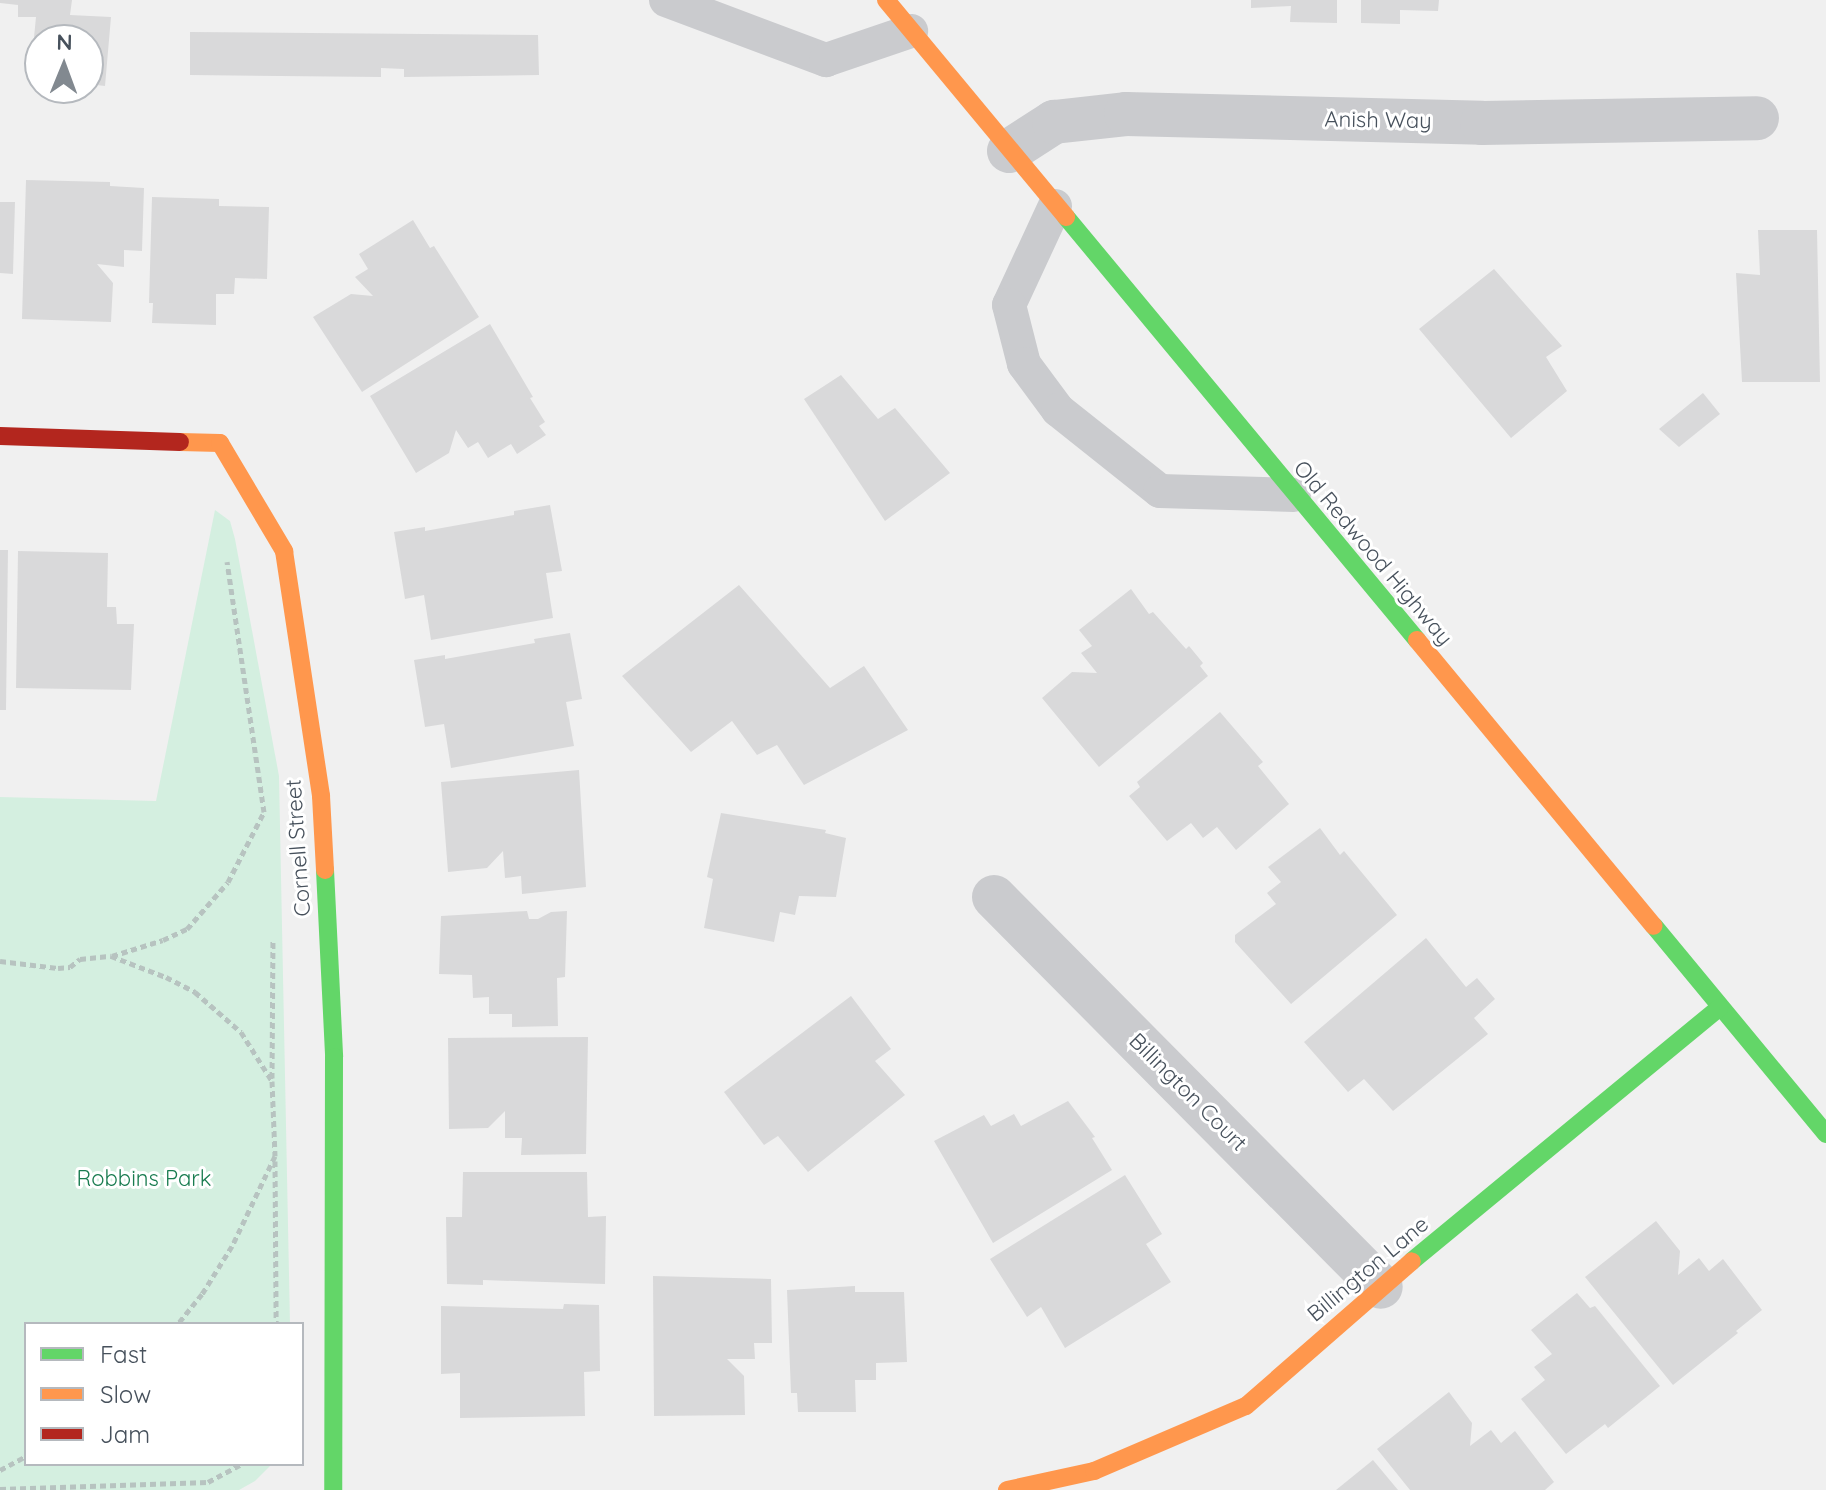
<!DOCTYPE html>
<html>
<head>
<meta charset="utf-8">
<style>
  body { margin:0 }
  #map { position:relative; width:1826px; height:1490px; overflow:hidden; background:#f0f0f0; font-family:Quicksand,sans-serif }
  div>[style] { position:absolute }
  .green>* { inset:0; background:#d4efe0 }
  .building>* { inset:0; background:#d9d9da }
  .path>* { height:5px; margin-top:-2.5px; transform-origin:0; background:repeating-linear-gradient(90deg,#b7c3c0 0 6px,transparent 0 10px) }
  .lane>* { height:34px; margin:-17px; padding:0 17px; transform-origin:17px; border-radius:17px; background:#cacbce }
  .street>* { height:44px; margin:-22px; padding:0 22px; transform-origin:22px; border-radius:22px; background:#cacbce }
  .fast>* { height:18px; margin:-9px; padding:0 9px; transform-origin:9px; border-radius:9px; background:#63d668 }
  .slow>* { height:18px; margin:-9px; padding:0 9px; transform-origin:9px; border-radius:9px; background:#ff974d }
  .jam>* { height:18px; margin:-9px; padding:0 9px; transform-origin:9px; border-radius:9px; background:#b3261e }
  span { translate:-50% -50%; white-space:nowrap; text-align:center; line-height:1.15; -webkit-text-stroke:6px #fff; paint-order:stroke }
  .street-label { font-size:22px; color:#47515c }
  .park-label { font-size:22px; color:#197c50 }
  .legend { position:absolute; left:24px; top:1322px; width:280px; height:144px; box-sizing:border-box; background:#fff; border:2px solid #b5b9be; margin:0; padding:10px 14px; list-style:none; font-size:24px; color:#47515c }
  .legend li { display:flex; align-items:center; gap:16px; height:40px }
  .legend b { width:40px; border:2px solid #b5b9be }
  .north { position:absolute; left:24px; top:24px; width:80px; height:80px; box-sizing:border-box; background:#fff; border:2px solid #b5b9be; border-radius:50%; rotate:1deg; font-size:22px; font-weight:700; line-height:32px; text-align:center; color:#47515c }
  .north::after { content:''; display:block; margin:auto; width:28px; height:36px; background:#828990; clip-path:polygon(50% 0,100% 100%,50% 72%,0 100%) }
</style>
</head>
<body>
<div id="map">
  <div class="green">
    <div style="clip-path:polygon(215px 510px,230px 521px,235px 539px,279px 776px,290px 1324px,26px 1324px,26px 1464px,272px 1464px,255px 1481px,239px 1490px,0 1490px,0 797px,156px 801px)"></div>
  </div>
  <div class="building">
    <div style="clip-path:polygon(0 0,72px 0,70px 15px,111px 17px,105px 86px,88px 84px,88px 40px,40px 40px,40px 79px,30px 78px,36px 17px,18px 17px,18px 5px,0 3px)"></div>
    <div style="clip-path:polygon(1251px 0,1337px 0,1337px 23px,1290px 22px,1291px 6px,1251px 8px)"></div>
    <div style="clip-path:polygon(1361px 0,1439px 0,1438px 11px,1400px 10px,1400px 24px,1361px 23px)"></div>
    <div style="clip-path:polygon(190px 32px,538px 35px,539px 75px,404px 77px,404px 69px,381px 68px,381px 77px,190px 75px)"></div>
    <div style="clip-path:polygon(26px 180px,110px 182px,110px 186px,144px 188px,142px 251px,124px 250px,124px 267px,97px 264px,113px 283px,111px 322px,22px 319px)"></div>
    <div style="clip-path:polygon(152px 197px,219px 199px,219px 206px,269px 207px,267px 279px,235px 278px,234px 294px,216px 294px,216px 325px,152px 323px,153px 303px,149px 303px)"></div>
    <div style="clip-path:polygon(0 202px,15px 202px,13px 274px,0 273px)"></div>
    <div style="clip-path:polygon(413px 220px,430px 248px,434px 246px,479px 317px,362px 392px,313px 317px,351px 294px,373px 296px,355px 277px,368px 269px,359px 254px)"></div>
    <div style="clip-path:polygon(1758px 230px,1817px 230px,1820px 382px,1742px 382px,1736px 273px,1760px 275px)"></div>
    <div style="clip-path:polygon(1494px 269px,1562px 346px,1546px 357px,1567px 391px,1511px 438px,1419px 329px)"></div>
    <div style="clip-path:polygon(490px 324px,533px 397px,530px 398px,545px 422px,539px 426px,546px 435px,517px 454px,511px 444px,488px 458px,478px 442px,468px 448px,456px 430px,449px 453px,416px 473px,370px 396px)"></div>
    <div style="clip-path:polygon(841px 375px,878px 419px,895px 408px,950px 473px,885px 521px,804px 399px)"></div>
    <div style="clip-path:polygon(1703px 393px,1720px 414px,1679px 447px,1659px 429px)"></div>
    <div style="clip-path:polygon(550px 505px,562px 571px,546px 573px,553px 618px,431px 640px,424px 595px,405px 599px,394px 532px,425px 527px,425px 531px,514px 515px,514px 511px)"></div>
    <div style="clip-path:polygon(0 550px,8px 550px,6px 710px,0 710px)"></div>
    <div style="clip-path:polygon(18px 551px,108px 553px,107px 607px,116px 607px,117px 624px,134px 624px,131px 690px,16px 688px)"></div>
    <div style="clip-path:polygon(739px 585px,830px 688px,864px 666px,908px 730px,804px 785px,777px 745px,757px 755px,732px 721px,691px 752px,622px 676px)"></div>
    <div style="clip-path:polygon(1131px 589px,1149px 614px,1153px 612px,1186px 649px,1189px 646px,1203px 663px,1200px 666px,1208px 676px,1099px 767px,1042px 698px,1072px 672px,1097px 673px,1081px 653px,1092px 646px,1079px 630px)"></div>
    <div style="clip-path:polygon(570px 633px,582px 699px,566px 702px,574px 746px,451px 768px,444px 724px,425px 727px,414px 660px,445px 655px,445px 659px,535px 643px,534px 639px)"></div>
    <div style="clip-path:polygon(1220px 712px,1263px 762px,1258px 766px,1289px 804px,1236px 850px,1217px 827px,1203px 838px,1191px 823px,1167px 841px,1129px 796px,1140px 787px,1137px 782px)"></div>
    <div style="clip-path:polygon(579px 770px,586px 887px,522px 894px,521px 876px,505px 878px,503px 851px,487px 868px,448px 872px,441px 782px)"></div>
    <div style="clip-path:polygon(721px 813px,826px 830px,825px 833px,846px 838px,836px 897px,799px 896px,795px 915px,780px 912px,774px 942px,704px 928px,713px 879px,707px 877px)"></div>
    <div style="clip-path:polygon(1320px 828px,1340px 855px,1344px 851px,1397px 915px,1291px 1004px,1235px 942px,1235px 935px,1276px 904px,1267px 893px,1281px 882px,1268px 867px)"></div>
    <div style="clip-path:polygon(527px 911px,529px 919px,538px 919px,551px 912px,567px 911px,565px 977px,557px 978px,558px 1026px,512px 1027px,512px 1014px,489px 1014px,489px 997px,473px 998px,472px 975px,439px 974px,441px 916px)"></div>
    <div style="clip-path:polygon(1426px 938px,1466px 987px,1477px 978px,1495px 999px,1474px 1018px,1488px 1034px,1393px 1111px,1364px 1079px,1348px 1092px,1304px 1042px)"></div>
    <div style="clip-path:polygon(851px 996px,891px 1049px,875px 1061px,905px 1095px,808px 1172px,778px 1136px,764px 1145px,724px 1092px)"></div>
    <div style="clip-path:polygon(588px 1037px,586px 1154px,521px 1155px,522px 1138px,505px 1138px,505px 1111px,488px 1128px,449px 1129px,448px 1038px)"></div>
    <div style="clip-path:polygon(1068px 1101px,1095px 1137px,1092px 1138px,1112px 1170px,993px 1243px,934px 1141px,984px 1115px,991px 1126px,1014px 1114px,1021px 1126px)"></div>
    <div style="clip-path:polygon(463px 1172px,587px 1172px,588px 1217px,606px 1216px,605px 1284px,483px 1280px,483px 1285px,447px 1284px,446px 1217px,462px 1217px)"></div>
    <div style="clip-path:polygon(1125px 1175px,1162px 1234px,1146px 1244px,1171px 1282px,1065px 1348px,1041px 1307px,1027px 1317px,990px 1259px)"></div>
    <div style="clip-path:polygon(1656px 1221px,1680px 1251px,1678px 1275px,1699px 1258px,1709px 1271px,1723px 1259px,1762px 1310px,1736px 1331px,1738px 1333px,1673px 1385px,1585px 1277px)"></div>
    <div style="clip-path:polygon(653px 1276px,771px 1279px,772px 1343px,754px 1343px,755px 1359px,727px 1359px,744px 1376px,745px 1415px,654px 1416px)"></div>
    <div style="clip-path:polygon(855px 1286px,855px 1292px,904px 1292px,907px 1362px,876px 1363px,876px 1380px,855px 1380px,856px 1412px,798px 1412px,797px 1393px,791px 1393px,787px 1290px)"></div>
    <div style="clip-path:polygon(1577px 1293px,1590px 1308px,1595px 1306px,1660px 1386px,1608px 1428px,1605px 1424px,1566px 1454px,1521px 1399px,1545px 1380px,1534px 1367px,1552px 1354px,1531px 1330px)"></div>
    <div style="clip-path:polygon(564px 1304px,599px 1305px,600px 1371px,584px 1372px,585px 1416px,460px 1418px,460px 1373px,441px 1374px,441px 1306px,563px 1309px)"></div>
    <div style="clip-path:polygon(1449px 1392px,1472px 1423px,1470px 1446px,1491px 1430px,1501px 1443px,1515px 1431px,1554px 1482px,1545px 1490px,1410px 1490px,1377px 1449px)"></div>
    <div style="clip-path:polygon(1373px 1460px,1398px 1490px,1336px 1490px)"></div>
  </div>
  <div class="path">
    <div style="left:112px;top:956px;width:53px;rotate:-17.4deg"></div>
    <div style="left:163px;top:940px;width:26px;rotate:-25deg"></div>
    <div style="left:187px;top:929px;width:62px;rotate:-48.9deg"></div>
    <div style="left:228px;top:882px;width:79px;rotate:-62.8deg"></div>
    <div style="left:264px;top:812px;width:253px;rotate:-98.4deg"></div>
    <div style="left:0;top:961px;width:58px;rotate:6.9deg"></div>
    <div style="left:58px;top:968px;width:12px;rotate:-5deg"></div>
    <div style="left:70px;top:967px;width:13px;rotate:-39deg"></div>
    <div style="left:80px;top:959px;width:31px;rotate:-6deg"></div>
    <div style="left:111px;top:956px;width:59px;rotate:20.9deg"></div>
    <div style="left:166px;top:977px;width:33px;rotate:27deg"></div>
    <div style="left:195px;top:992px;width:61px;rotate:41deg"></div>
    <div style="left:241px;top:1032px;width:58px;rotate:57.7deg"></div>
    <div style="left:272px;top:1081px;width:75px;rotate:87.7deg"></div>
    <div style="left:275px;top:1156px;width:100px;rotate:115.5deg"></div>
    <div style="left:232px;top:1246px;width:57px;rotate:122deg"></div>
    <div style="left:202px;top:1294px;width:38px;rotate:129deg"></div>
    <div style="left:272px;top:1078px;width:138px;rotate:-89.6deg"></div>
    <div style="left:275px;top:1161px;width:163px;rotate:89.6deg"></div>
    <div style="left:0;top:1470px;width:30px;rotate:-28deg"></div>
    <div style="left:0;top:1489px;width:208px;rotate:-1.9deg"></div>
    <div style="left:208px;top:1482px;width:38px;rotate:-28deg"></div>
  </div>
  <div class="lane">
    <div style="left:666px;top:0;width:171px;rotate:20.6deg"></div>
    <div style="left:826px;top:60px;width:90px;rotate:-18.8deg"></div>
    <div style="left:1055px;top:206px;width:109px;rotate:114.9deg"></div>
    <div style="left:1009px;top:305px;width:61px;rotate:75.7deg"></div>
    <div style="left:1024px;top:364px;width:57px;rotate:53.5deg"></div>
    <div style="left:1058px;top:410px;width:130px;rotate:38.5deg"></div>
    <div style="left:1160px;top:491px;width:134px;rotate:1.7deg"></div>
  </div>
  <div class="street">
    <div style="left:1009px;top:151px;width:54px;rotate:-32.8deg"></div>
    <div style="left:1054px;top:122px;width:72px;rotate:-6.3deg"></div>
    <div style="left:1126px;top:114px;width:356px;rotate:1.4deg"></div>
    <div style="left:1482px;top:123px;width:275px;rotate:-1deg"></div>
    <div style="left:994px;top:897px;width:549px;rotate:45.22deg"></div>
  </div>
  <div class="fast">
    <div style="left:1066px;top:217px;width:550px;rotate:50.31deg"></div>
    <div style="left:325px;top:870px;width:187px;rotate:87.2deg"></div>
    <div style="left:334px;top:1057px;width:433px;rotate:90.1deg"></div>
    <div style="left:1654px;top:926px;width:270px;rotate:50.4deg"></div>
    <div style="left:1412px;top:1261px;width:398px;rotate:-39.5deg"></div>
  </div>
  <div class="slow">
    <div style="left:886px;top:0;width:282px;rotate:50.3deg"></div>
    <div style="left:180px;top:442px;width:40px;rotate:1.4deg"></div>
    <div style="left:220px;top:443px;width:126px;rotate:59.3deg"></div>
    <div style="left:284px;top:551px;width:248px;rotate:81.4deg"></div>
    <div style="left:321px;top:796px;width:74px;rotate:86.9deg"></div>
    <div style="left:1417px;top:640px;width:371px;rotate:50.4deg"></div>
    <div style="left:1007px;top:1490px;width:89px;rotate:-12.3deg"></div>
    <div style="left:1094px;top:1471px;width:165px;rotate:-23.2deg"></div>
    <div style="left:1246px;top:1406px;width:220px;rotate:-41.1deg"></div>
  </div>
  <div class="jam">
    <div style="left:0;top:436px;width:180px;rotate:1.9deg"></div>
  </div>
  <div class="street-label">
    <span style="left:1378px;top:120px;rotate:1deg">Anish Way</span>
    <span style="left:1373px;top:553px;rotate:50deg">Old Redwood Highway</span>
    <span style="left:298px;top:848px;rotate:-94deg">Cornell Street</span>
    <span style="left:1188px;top:1092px;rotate:45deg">Billington Court</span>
    <span style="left:1368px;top:1269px;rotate:-40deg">Billington Lane</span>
  </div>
  <div class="park-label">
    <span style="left:144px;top:1179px">Robbins Park</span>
  </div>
  <ul class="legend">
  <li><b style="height:10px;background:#63d668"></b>Fast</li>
  <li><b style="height:10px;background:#ff974d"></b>Slow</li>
  <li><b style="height:10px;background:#b3261e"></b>Jam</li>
  </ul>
  <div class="north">N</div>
</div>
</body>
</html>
